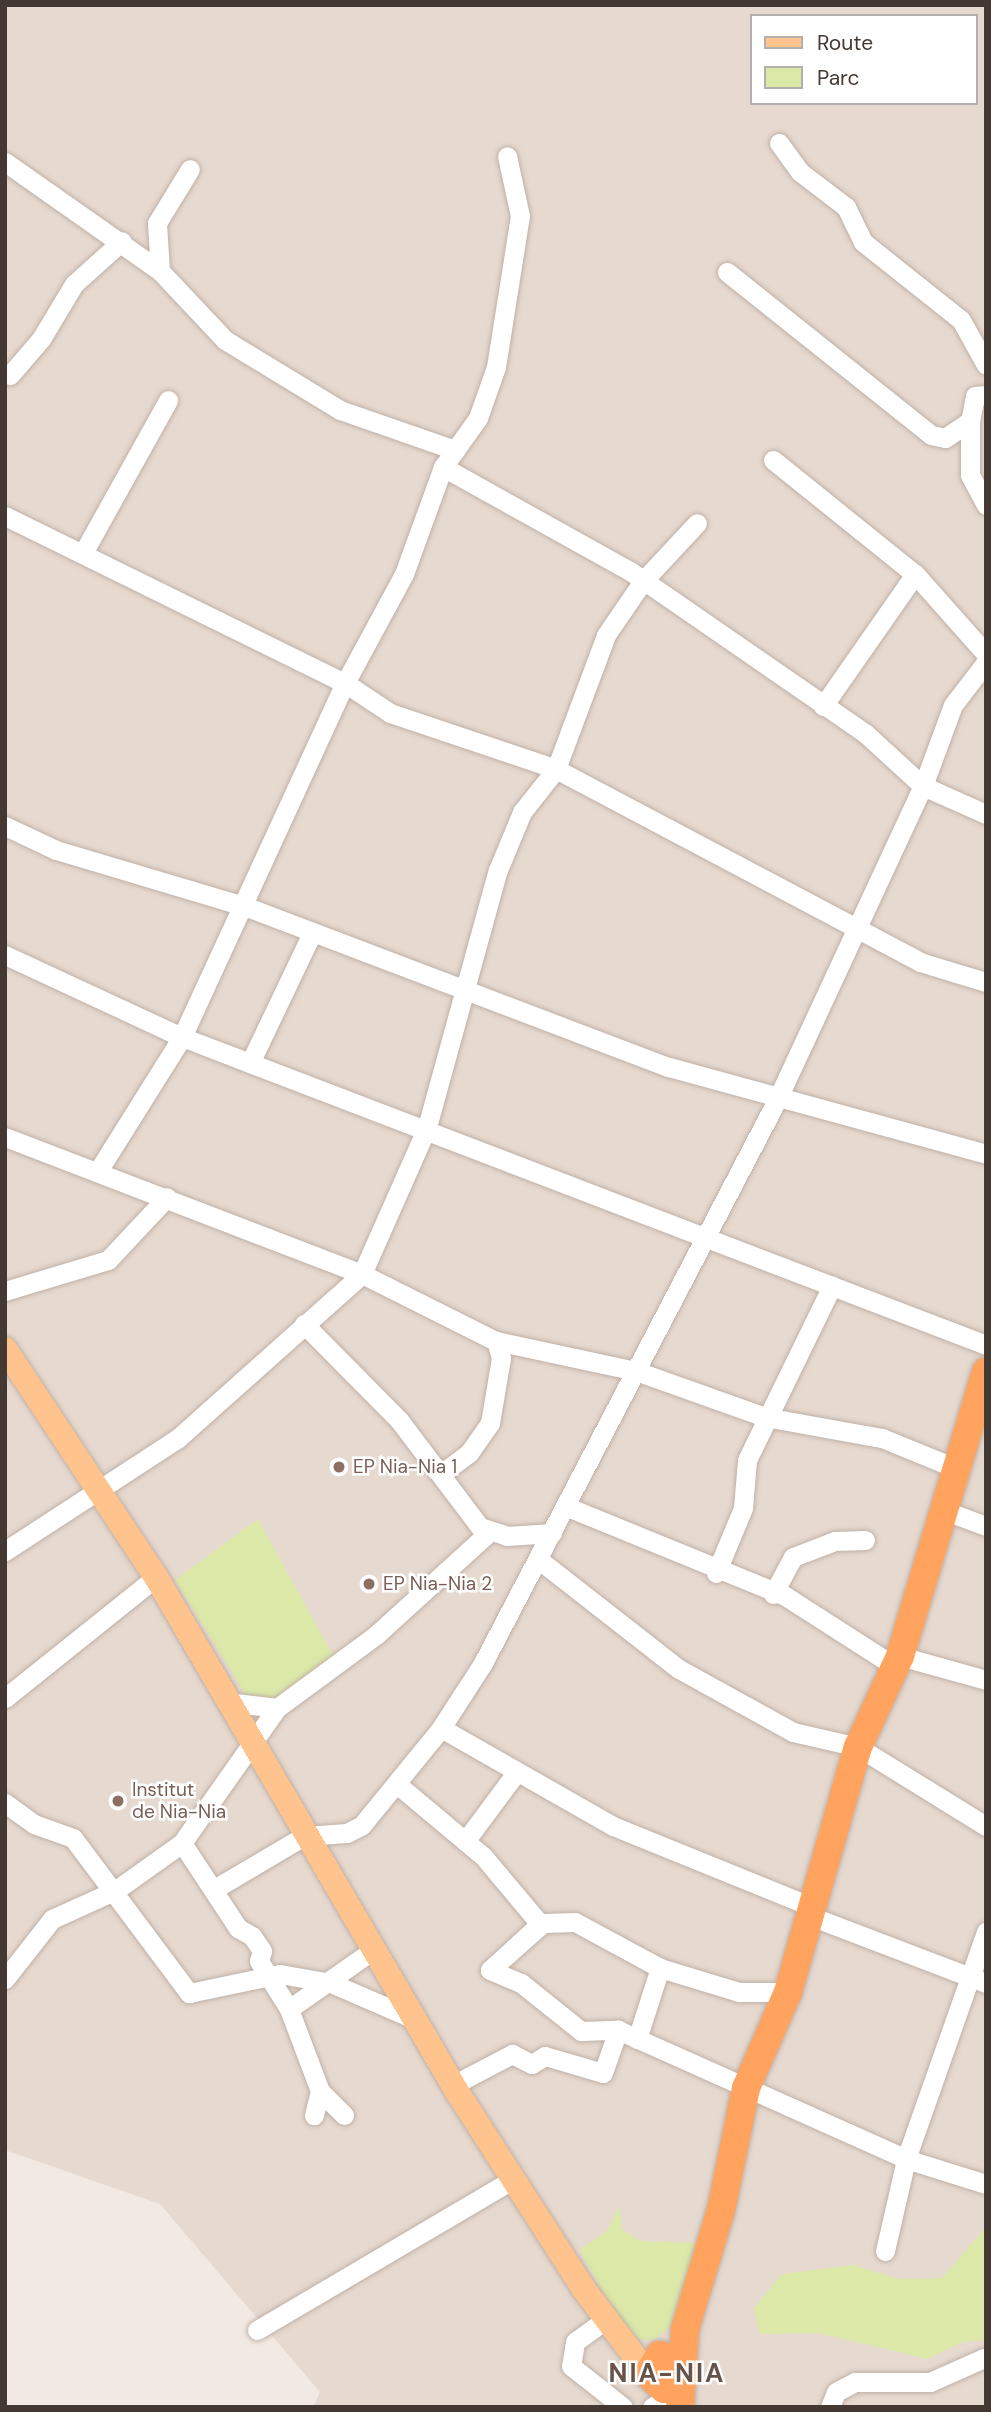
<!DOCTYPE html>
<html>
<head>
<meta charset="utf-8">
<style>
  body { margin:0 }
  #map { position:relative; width:991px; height:2412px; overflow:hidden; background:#f2e9e2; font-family:"DM Sans",sans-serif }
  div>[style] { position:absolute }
  .residential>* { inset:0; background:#e6d9cf }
  .green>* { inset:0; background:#dbe8a8 }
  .roads { filter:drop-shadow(0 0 2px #c0b1a7) drop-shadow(0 0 2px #c0b1a7) }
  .minor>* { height:19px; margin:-9.5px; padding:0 9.5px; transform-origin:9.5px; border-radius:9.5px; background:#fff }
  .major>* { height:24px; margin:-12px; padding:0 12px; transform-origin:12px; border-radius:12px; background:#ffc38d }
  .highway>* { height:28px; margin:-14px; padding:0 14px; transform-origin:14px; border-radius:14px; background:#ffa35f }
  .dots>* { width:19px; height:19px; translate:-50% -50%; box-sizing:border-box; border:4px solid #fff; border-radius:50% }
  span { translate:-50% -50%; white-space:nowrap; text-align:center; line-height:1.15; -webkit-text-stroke:5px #fff; paint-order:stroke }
  .education-label { font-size:19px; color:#785e54 }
  .left { translate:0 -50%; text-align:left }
  .district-label { font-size:26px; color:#665349; font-weight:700; letter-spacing:2px }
  .frame { position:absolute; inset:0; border:7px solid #433832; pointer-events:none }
  .legend { position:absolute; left:750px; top:14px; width:228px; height:91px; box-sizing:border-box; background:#fff; border:2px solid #b4afad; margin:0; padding:9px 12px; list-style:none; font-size:21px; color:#433832 }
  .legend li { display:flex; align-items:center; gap:14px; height:35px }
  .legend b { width:35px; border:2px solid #b4afad }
</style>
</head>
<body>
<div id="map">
  <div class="residential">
    <div style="clip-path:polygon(evenodd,5px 5px,986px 5px,986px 2407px,313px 2407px,320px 2392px,160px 2204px,5px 2150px,5px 5px,751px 16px,975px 16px,975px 103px,751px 103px,751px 16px)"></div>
  </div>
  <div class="green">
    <div style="clip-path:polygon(258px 1519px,337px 1663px,277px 1704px,248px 1699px,175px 1580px)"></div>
    <div style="clip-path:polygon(619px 2207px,622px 2230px,641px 2241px,697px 2243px,677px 2320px,654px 2340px,638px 2339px,622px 2325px,579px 2250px,607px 2231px)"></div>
    <div style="clip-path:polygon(986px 2227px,986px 2340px,963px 2342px,927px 2359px,819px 2333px,760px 2334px,754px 2308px,782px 2274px,853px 2265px,899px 2279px,942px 2278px)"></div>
  </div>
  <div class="roads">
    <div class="minor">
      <div style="left:779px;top:143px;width:36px;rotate:54deg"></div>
      <div style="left:800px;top:172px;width:58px;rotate:37.3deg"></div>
      <div style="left:846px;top:207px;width:39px;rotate:64deg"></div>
      <div style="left:863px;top:242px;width:125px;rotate:38.5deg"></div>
      <div style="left:961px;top:320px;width:51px;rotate:60.9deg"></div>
      <div style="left:5px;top:162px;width:189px;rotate:35.1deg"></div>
      <div style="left:160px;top:271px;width:95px;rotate:46.7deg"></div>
      <div style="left:225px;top:340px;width:135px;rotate:31.3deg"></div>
      <div style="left:340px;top:410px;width:122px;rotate:19.2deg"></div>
      <div style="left:160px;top:271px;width:48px;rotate:-93.6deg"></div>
      <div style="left:157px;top:223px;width:63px;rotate:-58.6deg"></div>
      <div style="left:727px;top:272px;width:261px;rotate:38.6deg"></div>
      <div style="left:931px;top:435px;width:14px;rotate:12deg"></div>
      <div style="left:945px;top:438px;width:30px;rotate:-34deg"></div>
      <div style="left:10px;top:375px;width:48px;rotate:-49.3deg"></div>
      <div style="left:41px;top:339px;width:64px;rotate:-59deg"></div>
      <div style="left:74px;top:284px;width:64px;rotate:-41.9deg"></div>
      <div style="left:986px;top:395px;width:11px;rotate:175deg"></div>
      <div style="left:975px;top:396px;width:25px;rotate:101deg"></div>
      <div style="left:970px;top:421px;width:54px;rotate:90deg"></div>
      <div style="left:970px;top:475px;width:34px;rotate:62deg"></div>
      <div style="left:773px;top:460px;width:182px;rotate:38.8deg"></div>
      <div style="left:915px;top:574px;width:107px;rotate:48.4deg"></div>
      <div style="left:443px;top:467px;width:214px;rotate:29.1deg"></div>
      <div style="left:630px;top:571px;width:287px;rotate:34.6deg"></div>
      <div style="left:866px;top:734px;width:77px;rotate:42.4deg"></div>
      <div style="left:923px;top:786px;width:69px;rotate:24deg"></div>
      <div style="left:5px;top:516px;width:379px;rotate:26.2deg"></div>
      <div style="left:345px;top:683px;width:54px;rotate:33.7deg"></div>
      <div style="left:390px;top:713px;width:175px;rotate:18.6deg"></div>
      <div style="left:556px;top:769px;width:412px;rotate:27.9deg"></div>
      <div style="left:920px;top:962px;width:69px;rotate:16.9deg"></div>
      <div style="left:83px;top:553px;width:175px;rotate:-60.9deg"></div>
      <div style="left:823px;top:706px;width:161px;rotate:-55.1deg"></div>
      <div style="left:5px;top:826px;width:56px;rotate:25.2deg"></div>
      <div style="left:56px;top:850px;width:199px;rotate:16.6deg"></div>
      <div style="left:247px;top:907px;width:451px;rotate:20.8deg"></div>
      <div style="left:669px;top:1067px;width:329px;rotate:15.3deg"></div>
      <div style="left:5px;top:955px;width:195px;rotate:24.9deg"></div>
      <div style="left:182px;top:1037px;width:861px;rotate:20.96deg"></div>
      <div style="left:250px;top:1063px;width:144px;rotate:-64.5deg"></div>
      <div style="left:5px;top:1137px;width:382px;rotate:21deg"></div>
      <div style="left:362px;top:1274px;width:150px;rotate:26.6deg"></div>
      <div style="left:496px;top:1341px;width:143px;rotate:12.1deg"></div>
      <div style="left:636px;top:1371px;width:137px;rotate:19.6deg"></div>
      <div style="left:765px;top:1417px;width:119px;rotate:10.2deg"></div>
      <div style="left:882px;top:1438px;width:77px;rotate:22.2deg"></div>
      <div style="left:98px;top:1171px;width:158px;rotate:-57.9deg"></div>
      <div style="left:182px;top:1037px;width:390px;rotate:-65.3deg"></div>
      <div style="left:345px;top:683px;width:124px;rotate:-61.6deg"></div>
      <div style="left:404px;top:574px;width:114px;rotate:-70deg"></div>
      <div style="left:443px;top:467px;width:60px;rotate:-54.5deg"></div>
      <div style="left:478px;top:418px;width:54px;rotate:-70.6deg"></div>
      <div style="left:496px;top:367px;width:153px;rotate:-81deg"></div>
      <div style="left:520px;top:216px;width:61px;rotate:-102.2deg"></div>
      <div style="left:5px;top:1291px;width:108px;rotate:-16.8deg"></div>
      <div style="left:108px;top:1260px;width:86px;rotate:-46.9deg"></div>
      <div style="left:304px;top:1324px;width:135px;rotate:45.3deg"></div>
      <div style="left:399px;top:1420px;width:134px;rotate:52.9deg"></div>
      <div style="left:480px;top:1527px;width:28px;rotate:18deg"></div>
      <div style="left:507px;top:1536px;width:45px;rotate:-3.8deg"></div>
      <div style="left:441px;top:1474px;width:35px;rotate:-37deg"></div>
      <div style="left:469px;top:1453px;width:37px;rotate:-55deg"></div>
      <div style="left:490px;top:1423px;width:66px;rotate:-80.4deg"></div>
      <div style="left:501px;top:1358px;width:18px;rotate:-106deg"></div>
      <div style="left:565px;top:1506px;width:238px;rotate:22.2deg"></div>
      <div style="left:785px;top:1596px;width:130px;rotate:32.7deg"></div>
      <div style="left:943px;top:1510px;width:46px;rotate:20.4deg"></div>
      <div style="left:5px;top:1551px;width:205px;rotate:-33.1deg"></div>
      <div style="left:177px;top:1439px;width:248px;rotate:-41.7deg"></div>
      <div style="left:362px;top:1274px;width:161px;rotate:-66.1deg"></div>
      <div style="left:427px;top:1127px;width:267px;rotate:-74.6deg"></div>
      <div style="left:498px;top:870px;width:63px;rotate:-67.5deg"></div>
      <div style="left:522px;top:812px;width:55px;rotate:-51.7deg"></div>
      <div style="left:556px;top:769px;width:143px;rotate:-69.5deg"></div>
      <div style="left:606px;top:635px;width:65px;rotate:-55.6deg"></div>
      <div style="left:643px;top:581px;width:79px;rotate:-47deg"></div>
      <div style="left:538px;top:1559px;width:179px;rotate:38deg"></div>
      <div style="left:679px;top:1669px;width:130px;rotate:28.9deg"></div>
      <div style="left:793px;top:1732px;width:67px;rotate:13deg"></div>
      <div style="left:858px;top:1747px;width:150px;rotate:31.7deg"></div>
      <div style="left:716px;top:1573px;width:70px;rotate:-67.4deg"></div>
      <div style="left:743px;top:1508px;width:48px;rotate:-85.2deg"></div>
      <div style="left:747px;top:1460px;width:194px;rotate:-64deg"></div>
      <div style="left:773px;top:1594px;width:42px;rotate:-61.6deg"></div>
      <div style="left:793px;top:1557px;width:45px;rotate:-20.9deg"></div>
      <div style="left:835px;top:1541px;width:30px;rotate:-2deg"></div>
      <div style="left:900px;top:1656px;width:89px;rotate:15.6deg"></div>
      <div style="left:5px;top:1698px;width:193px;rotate:-38.7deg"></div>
      <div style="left:227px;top:1702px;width:50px;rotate:6.8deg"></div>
      <div style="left:441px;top:1728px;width:198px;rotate:29.7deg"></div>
      <div style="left:613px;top:1826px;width:218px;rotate:22.1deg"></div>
      <div style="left:398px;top:1785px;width:111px;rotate:39.9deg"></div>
      <div style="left:483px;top:1856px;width:89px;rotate:50deg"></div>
      <div style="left:540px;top:1924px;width:68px;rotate:137.4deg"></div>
      <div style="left:490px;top:1970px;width:71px;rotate:-41.6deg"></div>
      <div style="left:543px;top:1923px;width:32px;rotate:-2deg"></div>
      <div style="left:575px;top:1922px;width:97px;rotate:28.4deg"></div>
      <div style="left:660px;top:1968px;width:83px;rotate:16.9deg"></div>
      <div style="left:739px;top:1992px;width:49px"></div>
      <div style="left:5px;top:1803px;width:36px;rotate:36deg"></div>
      <div style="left:34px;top:1824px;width:41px;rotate:19.7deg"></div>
      <div style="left:73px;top:1838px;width:194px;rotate:53.2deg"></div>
      <div style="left:189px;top:1993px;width:93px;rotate:-11.8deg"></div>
      <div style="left:280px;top:1974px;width:52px;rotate:10deg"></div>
      <div style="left:331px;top:1983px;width:90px;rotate:23.4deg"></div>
      <div style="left:466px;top:1840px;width:84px;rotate:-53.3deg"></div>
      <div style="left:182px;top:1843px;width:102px;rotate:56.6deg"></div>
      <div style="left:238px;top:1928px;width:16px;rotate:30deg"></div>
      <div style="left:252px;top:1936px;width:18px;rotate:56deg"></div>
      <div style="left:262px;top:1951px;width:10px;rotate:107deg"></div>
      <div style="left:259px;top:1961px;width:57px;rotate:58deg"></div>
      <div style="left:289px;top:2009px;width:103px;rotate:-35.1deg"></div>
      <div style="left:216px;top:1888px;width:102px;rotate:-30.6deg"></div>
      <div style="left:304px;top:1836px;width:43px;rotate:-4deg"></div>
      <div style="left:347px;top:1833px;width:17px;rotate:-28deg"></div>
      <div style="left:362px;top:1825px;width:125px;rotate:-50.8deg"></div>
      <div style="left:441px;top:1728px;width:77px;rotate:-57.1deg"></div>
      <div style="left:483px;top:1663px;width:637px;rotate:-62.43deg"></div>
      <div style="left:778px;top:1098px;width:344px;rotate:-65.1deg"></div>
      <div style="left:923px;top:786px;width:86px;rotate:-69.7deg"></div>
      <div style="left:953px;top:705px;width:54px;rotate:-52.5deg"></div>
      <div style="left:813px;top:1917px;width:185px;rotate:20.9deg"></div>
      <div style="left:490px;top:1970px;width:34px;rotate:23deg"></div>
      <div style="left:521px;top:1983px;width:77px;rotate:38.7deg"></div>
      <div style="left:581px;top:2031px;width:37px;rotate:-2deg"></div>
      <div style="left:618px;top:2030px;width:316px;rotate:24.1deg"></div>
      <div style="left:906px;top:2159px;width:84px;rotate:17.4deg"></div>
      <div style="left:5px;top:1979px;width:76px;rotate:-51.9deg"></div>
      <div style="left:52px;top:1919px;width:70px;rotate:-24.4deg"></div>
      <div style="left:116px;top:1890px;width:81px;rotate:-35.5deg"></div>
      <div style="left:182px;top:1843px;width:165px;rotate:-54.9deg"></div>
      <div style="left:277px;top:1708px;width:123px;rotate:-36.4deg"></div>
      <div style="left:376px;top:1635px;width:151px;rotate:-42.3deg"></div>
      <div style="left:289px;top:2009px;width:88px;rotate:69.3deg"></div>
      <div style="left:320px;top:2091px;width:25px;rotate:104deg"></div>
      <div style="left:637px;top:2039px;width:75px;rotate:-72.1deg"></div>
      <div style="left:453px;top:2085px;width:67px;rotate:-27.7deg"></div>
      <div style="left:512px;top:2054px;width:22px;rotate:27deg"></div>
      <div style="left:532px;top:2064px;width:15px;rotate:-32deg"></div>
      <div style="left:545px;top:2056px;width:60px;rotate:16.3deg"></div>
      <div style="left:603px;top:2073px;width:46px;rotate:-70.8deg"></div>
      <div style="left:320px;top:2091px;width:34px;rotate:45deg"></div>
      <div style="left:885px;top:2251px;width:94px;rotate:-77.1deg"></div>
      <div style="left:906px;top:2159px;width:241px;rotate:-70.6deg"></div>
      <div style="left:605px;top:2320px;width:37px;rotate:144deg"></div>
      <div style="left:575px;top:2342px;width:24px;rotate:99deg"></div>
      <div style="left:571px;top:2366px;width:66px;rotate:38.3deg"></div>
      <div style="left:257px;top:2330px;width:297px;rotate:-30.5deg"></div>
      <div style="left:652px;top:2407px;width:9px;rotate:-32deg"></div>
      <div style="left:830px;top:2407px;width:16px;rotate:-68deg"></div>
      <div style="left:836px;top:2392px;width:21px;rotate:-28deg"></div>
      <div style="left:855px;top:2382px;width:75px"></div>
      <div style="left:930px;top:2382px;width:59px;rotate:-24deg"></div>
    </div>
    <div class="major">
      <div style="left:5px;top:1349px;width:273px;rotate:56.5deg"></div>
      <div style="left:156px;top:1577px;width:594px;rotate:59.68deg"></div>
      <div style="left:456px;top:2090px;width:235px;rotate:57.3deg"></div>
      <div style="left:583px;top:2288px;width:108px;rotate:52.9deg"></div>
    </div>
    <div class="highway">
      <div style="left:681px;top:2366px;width:24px;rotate:-152deg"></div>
      <div style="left:660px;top:2355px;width:22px;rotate:122deg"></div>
      <div style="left:648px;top:2374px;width:22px;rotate:43deg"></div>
      <div style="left:664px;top:2389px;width:23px;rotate:-38deg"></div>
      <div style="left:680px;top:2407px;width:78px;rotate:-86.3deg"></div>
      <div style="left:685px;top:2329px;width:124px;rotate:-73.2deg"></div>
      <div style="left:721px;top:2210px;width:125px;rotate:-78.4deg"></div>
      <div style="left:746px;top:2088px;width:105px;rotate:-66.4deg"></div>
      <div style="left:788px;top:1992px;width:255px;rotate:-74.1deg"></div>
      <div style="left:858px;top:1747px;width:100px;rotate:-65.2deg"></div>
      <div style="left:900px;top:1656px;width:297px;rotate:-73.2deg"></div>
    </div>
  </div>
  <div class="dots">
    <div style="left:339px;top:1467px;background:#8d6e63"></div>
    <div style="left:369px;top:1584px;background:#8d6e63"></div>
    <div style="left:118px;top:1801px;background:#8d6e63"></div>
  </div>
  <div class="education-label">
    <span class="left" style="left:353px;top:1467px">EP Nia-Nia 1</span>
    <span class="left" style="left:383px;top:1584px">EP Nia-Nia 2</span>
    <span class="left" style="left:132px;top:1801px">Institut<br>de Nia-Nia</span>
  </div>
  <div class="district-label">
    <span style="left:667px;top:2374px">NIA-NIA</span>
  </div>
  <div class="frame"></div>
  <ul class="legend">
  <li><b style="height:9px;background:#ffc38d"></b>Route</li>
  <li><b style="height:19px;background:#dbe8a8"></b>Parc</li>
  </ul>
</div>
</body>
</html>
